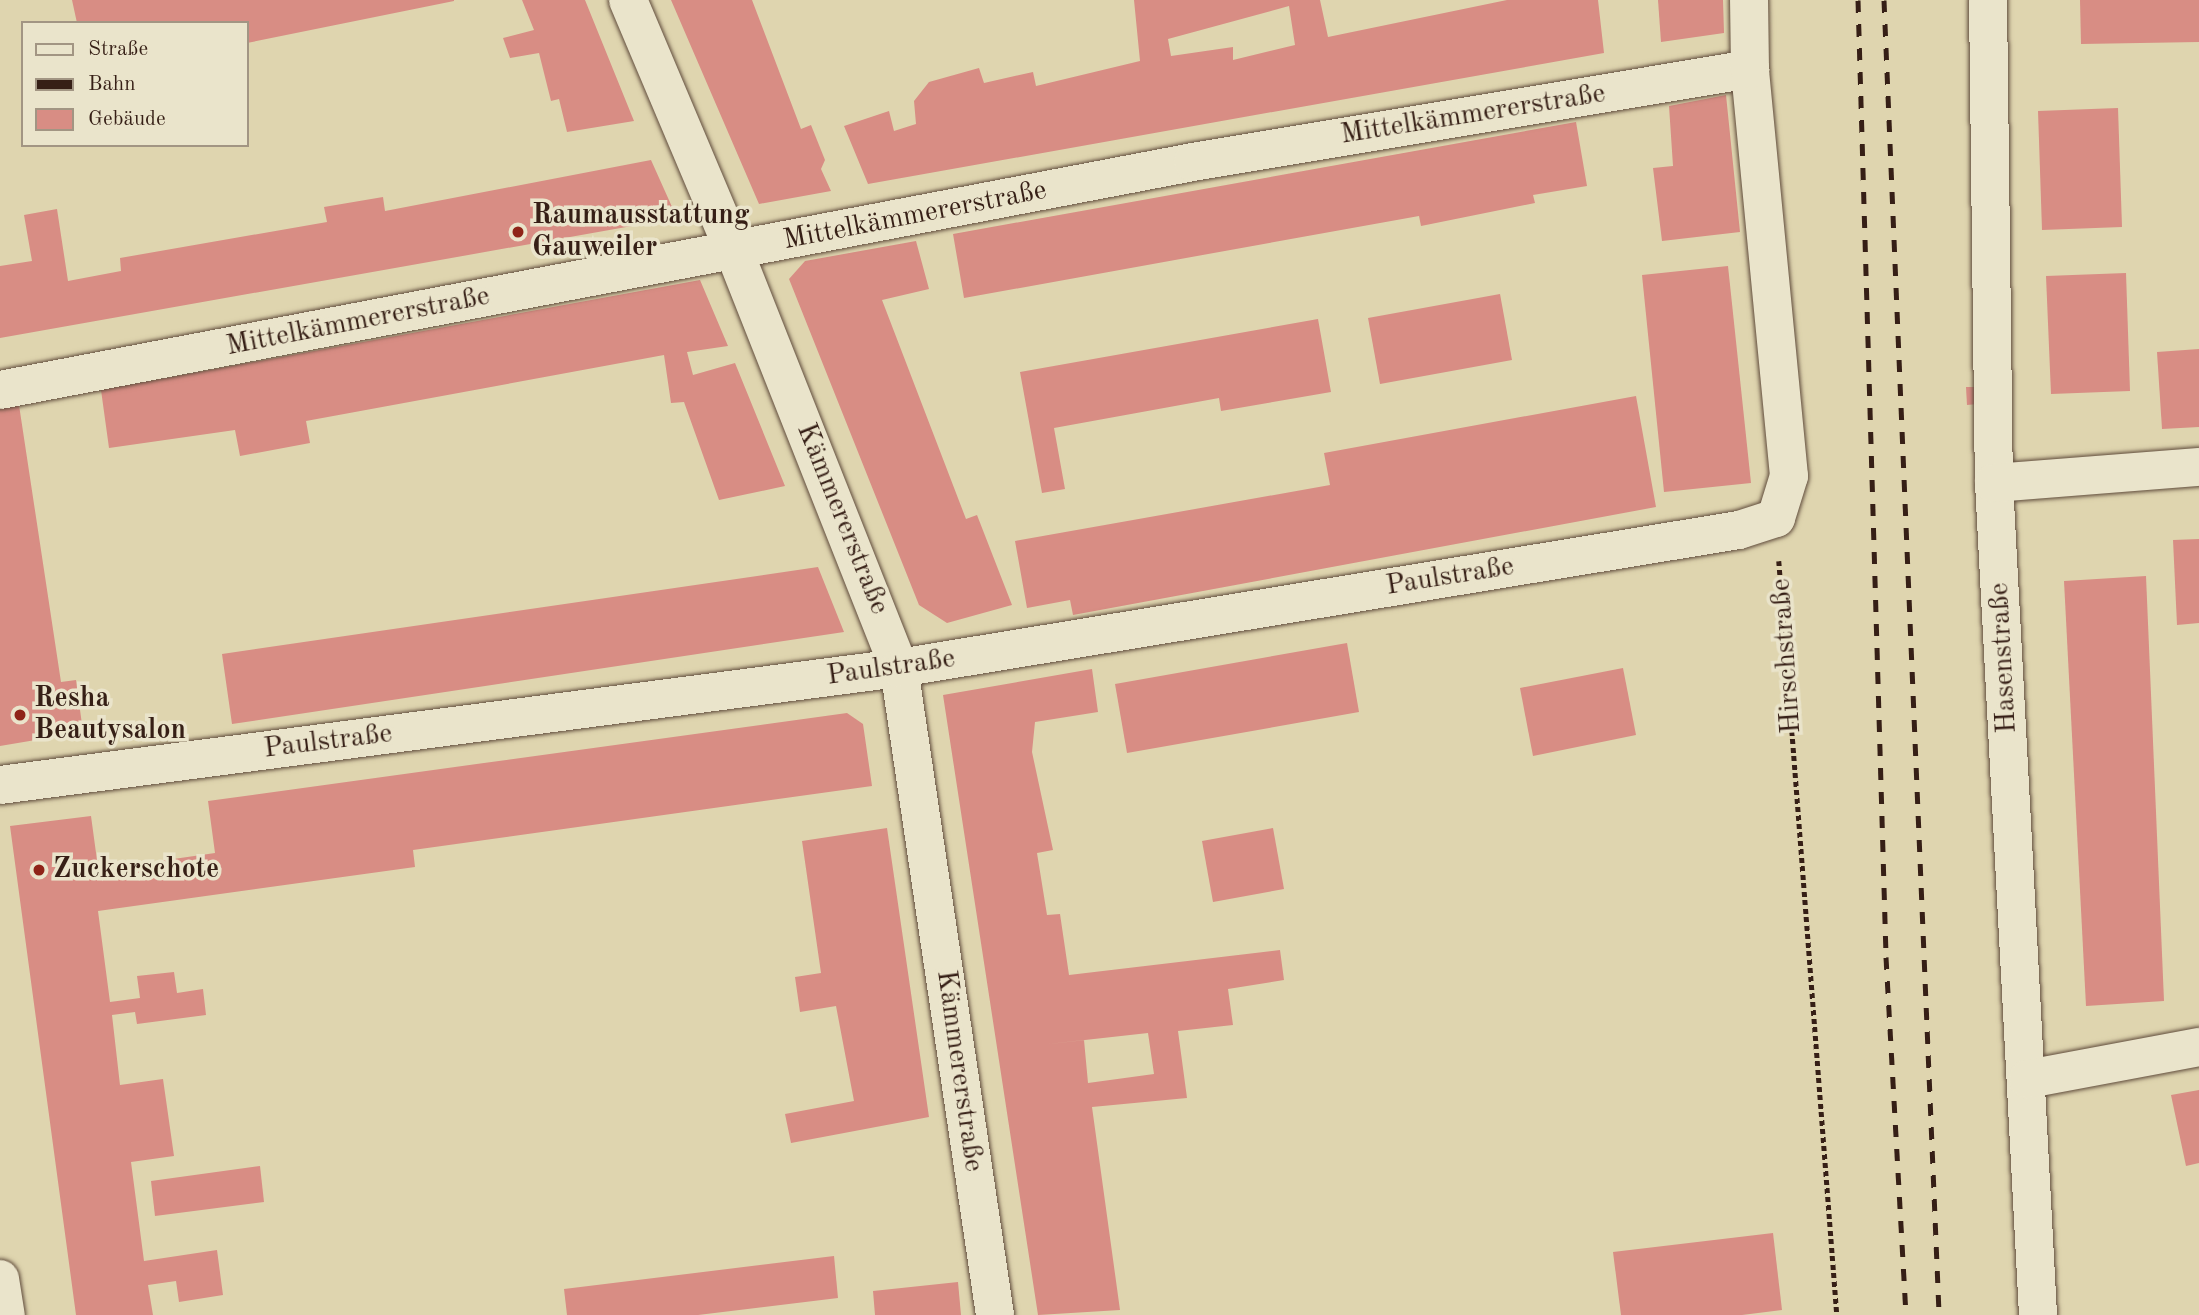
<!DOCTYPE html>
<html>
<head>
<meta charset="utf-8">
<style>
  body { margin:0 }
  #map { position:relative; width:2199px; height:1315px; overflow:hidden; background:#dfd5af; font-family:"Old Standard TT",serif }
  div>[style] { position:absolute }
  .building>* { inset:0; background:#d88d84 }
  .path>* { height:4.5px; margin-top:-2.25px; transform-origin:0; background:repeating-linear-gradient(90deg,#361f16 0 5px,transparent 0 8.5px) }
  .roads { filter:drop-shadow(0 0 2px #604c3c) drop-shadow(0 0 2px #604c3c) }
  .minor>* { height:38px; margin:-19px; padding:0 19px; transform-origin:19px; border-radius:19px; background:#eae4cb }
  .secondary>* { height:38px; margin:-19px; padding:0 19px; transform-origin:19px; border-radius:19px; background:#eae4cb }
  .rail>* { height:5px; margin-top:-2.5px; transform-origin:0; background:repeating-linear-gradient(90deg,#361f16 0 12px,transparent 0 24px) }
  .dots>* { width:19px; height:19px; translate:-50% -50%; box-sizing:border-box; border:4px solid #eae4cb; border-radius:50% }
  span { translate:-50% -50%; white-space:nowrap; text-align:center; line-height:1.15; -webkit-text-stroke:7px #eae4cb; paint-order:stroke }
  .street-label { font-size:28px; color:#361f16 }
  .poi-label { font-size:28px; color:#361f16; font-weight:700 }
  .left { translate:0 -50%; text-align:left }
  .legend { position:absolute; left:21px; top:21px; width:228px; height:126px; box-sizing:border-box; background:#eae4cb; border:2px solid #a29583; margin:0; padding:9px 12px; list-style:none; font-size:21px; color:#361f16 }
  .legend li { display:flex; align-items:center; gap:14px; height:35px }
  .legend b { width:35px; border:2px solid #a29583 }
</style>
</head>
<body>
<div id="map">
  <div class="building">
    <div style="clip-path:polygon(72px 0,454px 0,454px 1px,247px 43px,247px 23px,77px 23px)"></div>
    <div style="clip-path:polygon(522px 0,585px 0,634px 121px,567px 132px,559px 99px,551px 101px,539px 53px,510px 58px,503px 38px,534px 30px)"></div>
    <div style="clip-path:polygon(671px 0,752px 0,801px 129px,811px 125px,825px 160px,821px 169px,831px 191px,759px 204px)"></div>
    <div style="clip-path:polygon(evenodd,1134px 0,1320px 0,1328px 37px,1507px 0,1598px 0,1604px 53px,868px 184px,844px 126px,889px 111px,894px 131px,916px 124px,914px 101px,929px 82px,979px 68px,984px 83px,1033px 72px,1036px 86px,1140px 61px,1134px 0,1289px 6px,1295px 45px,1233px 60px,1233px 47px,1171px 56px,1168px 39px,1289px 6px)"></div>
    <div style="clip-path:polygon(1658px 0,1723px 0,1724px 33px,1661px 42px)"></div>
    <div style="clip-path:polygon(2080px 0,2199px 0,2199px 42px,2081px 44px)"></div>
    <div style="clip-path:polygon(1726px 95px,1740px 232px,1662px 241px,1653px 168px,1673px 166px,1669px 106px)"></div>
    <div style="clip-path:polygon(2118px 108px,2122px 227px,2042px 230px,2038px 111px)"></div>
    <div style="clip-path:polygon(1576px 122px,1587px 186px,1533px 195px,1535px 203px,1421px 226px,1419px 216px,964px 298px,953px 234px)"></div>
    <div style="clip-path:polygon(651px 160px,677px 218px,0 338px,0 266px,32px 261px,24px 215px,57px 209px,68px 281px,121px 271px,120px 258px,327px 222px,324px 207px,383px 197px,385px 211px)"></div>
    <div style="clip-path:polygon(916px 241px,929px 289px,882px 300px,966px 519px,977px 515px,1012px 605px,947px 623px,919px 605px,789px 279px,805px 261px)"></div>
    <div style="clip-path:polygon(1728px 266px,1751px 483px,1664px 492px,1642px 275px)"></div>
    <div style="clip-path:polygon(2126px 273px,2130px 391px,2051px 394px,2046px 276px)"></div>
    <div style="clip-path:polygon(700px 280px,728px 346px,687px 352px,693px 375px,735px 363px,785px 486px,719px 500px,684px 402px,671px 403px,664px 355px,306px 421px,310px 443px,240px 456px,235px 430px,109px 448px,101px 390px)"></div>
    <div style="clip-path:polygon(1500px 294px,1512px 360px,1380px 384px,1368px 318px)"></div>
    <div style="clip-path:polygon(1318px 319px,1331px 392px,1221px 411px,1219px 398px,1054px 428px,1065px 489px,1042px 493px,1020px 372px)"></div>
    <div style="clip-path:polygon(2199px 349px,2199px 427px,2162px 429px,2157px 352px)"></div>
    <div style="clip-path:polygon(1966px 387px,1977px 387px,1978px 404px,1967px 405px)"></div>
    <div style="clip-path:polygon(1636px 396px,1656px 507px,1073px 615px,1070px 600px,1027px 608px,1015px 541px,1330px 485px,1324px 453px)"></div>
    <div style="clip-path:polygon(19px 405px,61px 682px,76px 680px,83px 732px,0 746px,0 409px)"></div>
    <div style="clip-path:polygon(2199px 539px,2199px 623px,2177px 625px,2173px 540px)"></div>
    <div style="clip-path:polygon(818px 567px,844px 632px,232px 724px,222px 654px)"></div>
    <div style="clip-path:polygon(2146px 576px,2164px 1001px,2086px 1006px,2064px 581px)"></div>
    <div style="clip-path:polygon(1347px 643px,1359px 712px,1127px 753px,1115px 684px)"></div>
    <div style="clip-path:polygon(1623px 668px,1636px 735px,1533px 756px,1520px 688px)"></div>
    <div style="clip-path:polygon(evenodd,1092px 669px,1098px 712px,1035px 722px,1032px 752px,1053px 850px,1037px 853px,1047px 915px,1060px 914px,1069px 975px,1280px 950px,1284px 980px,1228px 989px,1233px 1025px,1178px 1031px,1187px 1098px,1092px 1107px,1120px 1310px,1038px 1315px,943px 695px,1092px 669px,1148px 1033px,1154px 1074px,1088px 1083px,1084px 1040px,1040px 1045px,1148px 1033px)"></div>
    <div style="clip-path:polygon(847px 713px,863px 724px,872px 786px,413px 850px,415px 867px,98px 911px,110px 1002px,140px 998px,137px 976px,174px 972px,177px 993px,203px 989px,206px 1015px,137px 1024px,135px 1012px,112px 1015px,120px 1085px,163px 1079px,174px 1156px,131px 1162px,144px 1261px,217px 1250px,223px 1295px,179px 1302px,176px 1281px,148px 1285px,153px 1315px,76px 1315px,10px 826px,91px 816px,99px 875px,132px 871px,132px 865px,215px 853px,208px 801px)"></div>
    <div style="clip-path:polygon(887px 828px,929px 1117px,791px 1143px,785px 1114px,854px 1101px,836px 1006px,800px 1012px,795px 977px,821px 973px,802px 841px)"></div>
    <div style="clip-path:polygon(1273px 828px,1284px 889px,1213px 902px,1202px 841px)"></div>
    <div style="clip-path:polygon(2199px 1090px,2199px 1163px,2186px 1166px,2171px 1095px)"></div>
    <div style="clip-path:polygon(260px 1166px,264px 1202px,155px 1216px,151px 1181px)"></div>
    <div style="clip-path:polygon(1773px 1233px,1782px 1310px,1742px 1315px,1621px 1315px,1613px 1252px)"></div>
    <div style="clip-path:polygon(834px 1256px,838px 1298px,698px 1315px,567px 1315px,564px 1289px)"></div>
    <div style="clip-path:polygon(958px 1282px,961px 1315px,875px 1315px,873px 1291px)"></div>
  </div>
  <div class="path">
    <div style="left:1779px;top:561px;width:756px;rotate:85.6deg"></div>
  </div>
  <div class="roads">
    <div class="minor">
      <div style="left:628px;top:0;width:272px;rotate:67.1deg"></div>
      <div style="left:734px;top:251px;width:448px;rotate:68.4deg"></div>
      <div style="left:899px;top:668px;width:654px;rotate:81.56deg"></div>
      <div style="left:1988px;top:0;width:483px;rotate:89.3deg"></div>
      <div style="left:1994px;top:483px;width:833px;rotate:86.97deg"></div>
      <div style="left:0;top:390px;width:1215px;rotate:-10.82deg"></div>
      <div style="left:1193px;top:162px;width:565px;rotate:-9.48deg"></div>
      <div style="left:1994px;top:483px;width:206px;rotate:-4.5deg"></div>
      <div style="left:0;top:785px;width:907px;rotate:-7.42deg"></div>
      <div style="left:899px;top:668px;width:851px;rotate:-9.33deg"></div>
      <div style="left:1739px;top:530px;width:39px;rotate:-18deg"></div>
      <div style="left:1776px;top:518px;width:44px;rotate:-72.8deg"></div>
      <div style="left:1789px;top:476px;width:409px;rotate:-95.5deg"></div>
      <div style="left:1750px;top:69px;width:69px;rotate:-90.8deg"></div>
      <div style="left:2028px;top:1079px;width:174px;rotate:-10.6deg"></div>
    </div>
    <div class="secondary">
      <div style="left:0;top:1279px;width:36px;rotate:81deg"></div>
    </div>
  </div>
  <div class="rail">
    <div style="left:1858px;top:0;width:957px;rotate:88.32deg"></div>
    <div style="left:1886px;top:957px;width:359px;rotate:86.8deg"></div>
    <div style="left:1884px;top:0;width:1316px;rotate:87.6deg"></div>
  </div>
  <div class="dots">
    <div style="left:518px;top:232px;background:#8f2418"></div>
    <div style="left:20px;top:715px;background:#8f2418"></div>
    <div style="left:39px;top:870px;background:#8f2418"></div>
  </div>
  <div class="street-label">
    <span style="left:1473px;top:115px;rotate:-9deg">Mittelkämmererstraße</span>
    <span style="left:915px;top:216px;rotate:-11deg">Mittelkämmererstraße</span>
    <span style="left:358px;top:322px;rotate:-11deg">Mittelkämmererstraße</span>
    <span style="left:842px;top:519px;rotate:68deg">Kämmererstraße</span>
    <span style="left:1450px;top:577px;rotate:-9deg">Paulstraße</span>
    <span style="left:1787px;top:656px;rotate:-94deg">Hirschstraße</span>
    <span style="left:2004px;top:658px;rotate:-93deg">Hasenstraße</span>
    <span style="left:891px;top:668px;rotate:-8deg">Paulstraße</span>
    <span style="left:328px;top:742px;rotate:-7deg">Paulstraße</span>
    <span style="left:959px;top:1071px;rotate:82deg">Kämmererstraße</span>
  </div>
  <div class="poi-label">
    <span class="left" style="left:532px;top:232px">Raumausstattung<br>Gauweiler</span>
    <span class="left" style="left:34px;top:715px">Resha<br>Beautysalon</span>
    <span class="left" style="left:53px;top:870px">Zuckerschote</span>
  </div>
  <ul class="legend">
  <li><b style="height:9px;background:#eae4cb"></b>Straße</li>
  <li><b style="height:9px;background:#361f16"></b>Bahn</li>
  <li><b style="height:19px;background:#d88d84"></b>Gebäude</li>
  </ul>
</div>
</body>
</html>
